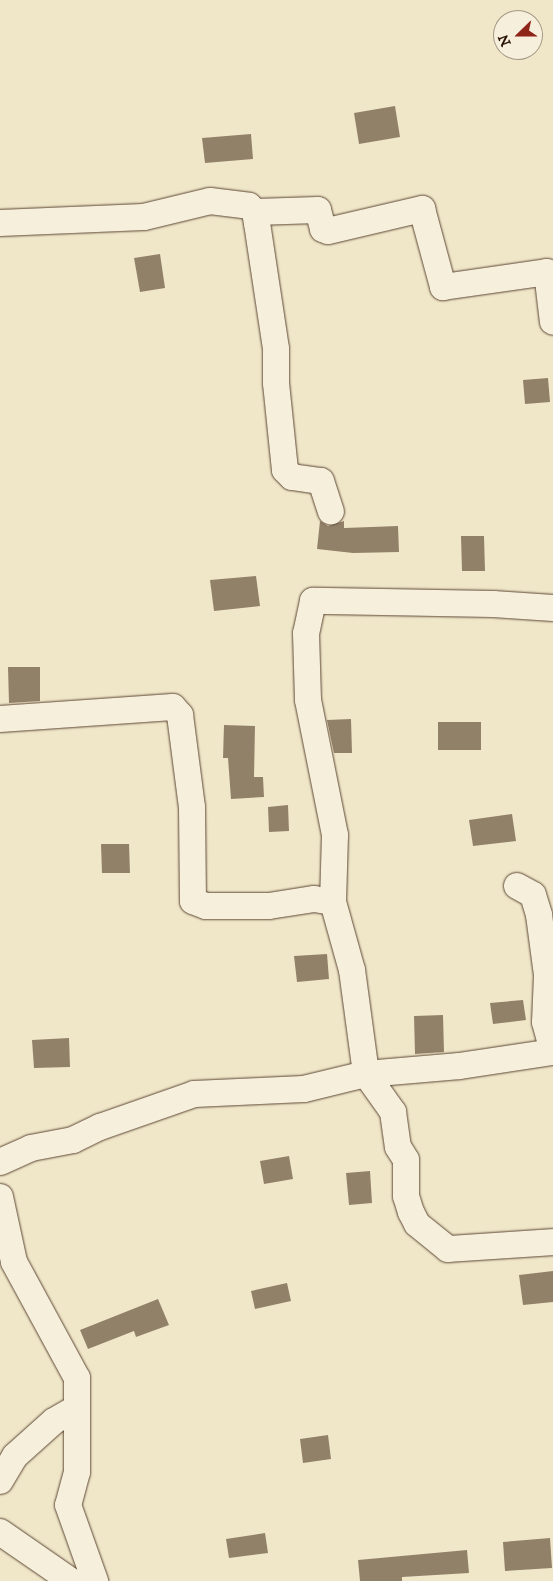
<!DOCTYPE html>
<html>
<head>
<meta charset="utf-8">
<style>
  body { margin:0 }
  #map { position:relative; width:553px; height:1581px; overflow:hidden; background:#f0e7c9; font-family:"IM FELL DW Pica",serif }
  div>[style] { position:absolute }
  .building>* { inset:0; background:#928169 }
  .roads { filter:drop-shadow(0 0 1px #5d4734) drop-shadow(0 0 1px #5d4734) }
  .street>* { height:26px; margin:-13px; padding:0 13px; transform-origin:13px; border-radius:13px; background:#f5efdc }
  span { translate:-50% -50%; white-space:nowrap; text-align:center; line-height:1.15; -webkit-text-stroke:4.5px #f5efdc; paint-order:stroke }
  .north { position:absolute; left:493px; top:10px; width:50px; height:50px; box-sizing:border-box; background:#f5efdc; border:1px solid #a59785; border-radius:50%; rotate:248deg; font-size:14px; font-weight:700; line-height:20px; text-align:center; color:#2c1202 }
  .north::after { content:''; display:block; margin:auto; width:18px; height:22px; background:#8f2418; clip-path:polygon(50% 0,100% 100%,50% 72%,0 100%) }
</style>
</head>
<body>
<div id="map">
  <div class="building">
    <div style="clip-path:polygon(395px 106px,400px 137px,359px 144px,354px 113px)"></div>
    <div style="clip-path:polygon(251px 134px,253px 159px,205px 163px,202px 138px)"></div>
    <div style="clip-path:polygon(160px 254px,165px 288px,140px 292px,134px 258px)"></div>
    <div style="clip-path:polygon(548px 378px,550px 402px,525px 404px,523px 380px)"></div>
    <div style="clip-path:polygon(320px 521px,328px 526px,344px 521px,344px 528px,398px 526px,399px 552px,353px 553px,317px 549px)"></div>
    <div style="clip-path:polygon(461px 536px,484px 536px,485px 571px,462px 571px)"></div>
    <div style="clip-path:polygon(256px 576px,260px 606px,214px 611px,210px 580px)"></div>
    <div style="clip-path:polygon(8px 667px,40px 667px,40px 701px,9px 703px)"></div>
    <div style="clip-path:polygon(351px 719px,352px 753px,334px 753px,327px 720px)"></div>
    <div style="clip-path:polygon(438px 722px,481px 722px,481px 750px,438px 750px)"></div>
    <div style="clip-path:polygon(224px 725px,255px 726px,254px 777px,263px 777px,264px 797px,231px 799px,228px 758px,223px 758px)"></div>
    <div style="clip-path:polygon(288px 805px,289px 831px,269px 832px,268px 807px)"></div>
    <div style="clip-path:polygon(512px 814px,516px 841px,473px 846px,469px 820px)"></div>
    <div style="clip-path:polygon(101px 844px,129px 844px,130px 873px,102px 873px)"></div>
    <div style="clip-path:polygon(327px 954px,329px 979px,297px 982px,294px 956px)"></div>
    <div style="clip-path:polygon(523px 1000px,526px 1020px,493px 1024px,490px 1003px)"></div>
    <div style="clip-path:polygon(443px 1015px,444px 1052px,415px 1054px,414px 1016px)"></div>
    <div style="clip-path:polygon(69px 1038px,70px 1067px,34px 1068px,32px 1040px)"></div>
    <div style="clip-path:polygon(289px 1156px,293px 1179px,264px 1184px,260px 1161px)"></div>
    <div style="clip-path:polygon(370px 1171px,372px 1203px,349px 1205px,346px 1173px)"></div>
    <div style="clip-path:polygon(553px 1271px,553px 1302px,523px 1305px,519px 1275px)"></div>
    <div style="clip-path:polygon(287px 1283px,291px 1301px,255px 1309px,251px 1291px)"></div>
    <div style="clip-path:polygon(158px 1299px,169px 1325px,136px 1337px,134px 1331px,88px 1349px,80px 1330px)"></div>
    <div style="clip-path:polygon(328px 1435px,331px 1459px,303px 1463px,300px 1439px)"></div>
    <div style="clip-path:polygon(265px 1533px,268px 1553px,229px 1558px,226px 1539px)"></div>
    <div style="clip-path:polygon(550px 1538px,552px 1568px,505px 1571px,503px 1542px)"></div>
    <div style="clip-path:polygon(467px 1550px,469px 1573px,402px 1577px,402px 1581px,360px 1581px,358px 1560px)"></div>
  </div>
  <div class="roads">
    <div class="street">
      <div style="left:255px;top:212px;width:63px;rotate:-1.8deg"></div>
      <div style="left:318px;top:210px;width:20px;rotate:75deg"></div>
      <div style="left:323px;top:229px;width:5px;rotate:22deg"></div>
      <div style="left:328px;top:231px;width:97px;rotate:-13.2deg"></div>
      <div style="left:422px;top:209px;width:81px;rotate:74.9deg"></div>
      <div style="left:443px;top:287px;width:105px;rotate:-8.2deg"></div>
      <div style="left:547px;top:272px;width:50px;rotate:83.2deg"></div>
      <div style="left:0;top:223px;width:144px;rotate:-2.4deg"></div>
      <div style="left:144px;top:217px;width:68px;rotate:-13.6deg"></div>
      <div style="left:210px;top:201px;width:39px;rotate:7deg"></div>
      <div style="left:249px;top:206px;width:8px;rotate:45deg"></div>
      <div style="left:255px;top:212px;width:11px;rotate:80deg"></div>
      <div style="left:257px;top:223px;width:127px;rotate:81.4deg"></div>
      <div style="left:276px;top:349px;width:34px;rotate:90deg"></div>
      <div style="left:276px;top:383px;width:87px;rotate:84.1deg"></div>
      <div style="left:285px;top:470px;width:10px;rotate:45deg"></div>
      <div style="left:292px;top:477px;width:29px;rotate:8deg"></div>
      <div style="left:321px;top:481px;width:32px;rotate:72deg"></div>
      <div style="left:553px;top:608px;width:60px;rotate:-176.2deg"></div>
      <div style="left:493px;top:604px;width:180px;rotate:-179deg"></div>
      <div style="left:313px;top:601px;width:33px;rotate:102deg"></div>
      <div style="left:306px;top:633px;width:67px;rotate:88.3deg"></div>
      <div style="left:308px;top:700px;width:138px;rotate:78.7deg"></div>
      <div style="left:335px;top:835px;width:67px;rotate:91.7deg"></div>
      <div style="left:333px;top:902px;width:71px;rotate:74.4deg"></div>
      <div style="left:352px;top:970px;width:105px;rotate:82.3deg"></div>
      <div style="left:366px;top:1074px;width:47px;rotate:54.6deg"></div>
      <div style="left:393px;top:1112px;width:35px;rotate:82deg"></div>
      <div style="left:398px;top:1147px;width:15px;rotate:58deg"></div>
      <div style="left:406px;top:1160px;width:36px;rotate:90deg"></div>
      <div style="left:406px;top:1196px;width:17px;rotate:73deg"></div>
      <div style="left:411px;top:1212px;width:13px;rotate:63deg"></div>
      <div style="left:417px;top:1224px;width:40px;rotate:39deg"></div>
      <div style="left:448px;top:1249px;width:105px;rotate:-3.8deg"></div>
      <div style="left:0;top:719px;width:173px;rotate:-4deg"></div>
      <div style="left:173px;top:707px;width:11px;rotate:49deg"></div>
      <div style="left:180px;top:715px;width:93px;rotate:82.6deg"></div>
      <div style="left:192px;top:807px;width:94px;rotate:89.4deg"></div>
      <div style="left:193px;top:901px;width:14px;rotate:21deg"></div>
      <div style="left:206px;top:906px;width:63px"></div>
      <div style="left:269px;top:906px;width:46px;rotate:-8.8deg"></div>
      <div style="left:314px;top:899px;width:19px;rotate:9deg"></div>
      <div style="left:517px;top:886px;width:18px;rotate:29deg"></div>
      <div style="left:533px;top:895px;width:21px;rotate:73deg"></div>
      <div style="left:539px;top:915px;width:61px;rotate:82.4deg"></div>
      <div style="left:547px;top:975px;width:47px;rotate:92.4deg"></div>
      <div style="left:545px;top:1022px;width:30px;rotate:75deg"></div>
      <div style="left:0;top:1162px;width:34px;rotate:-24deg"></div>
      <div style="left:31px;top:1148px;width:43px;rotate:-10.8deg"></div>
      <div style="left:73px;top:1140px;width:30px;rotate:-26deg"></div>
      <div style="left:100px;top:1127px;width:100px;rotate:-19.3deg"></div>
      <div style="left:194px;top:1094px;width:110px;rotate:-2.6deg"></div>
      <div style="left:304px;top:1089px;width:64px;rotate:-13.6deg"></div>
      <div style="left:366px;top:1074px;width:94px;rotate:-4.9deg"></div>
      <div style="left:460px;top:1066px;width:94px;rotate:-8.6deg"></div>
      <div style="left:0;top:1197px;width:66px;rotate:77.8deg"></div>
      <div style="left:14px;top:1262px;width:132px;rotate:61.5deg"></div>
      <div style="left:77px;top:1378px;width:94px;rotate:90deg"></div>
      <div style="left:77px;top:1472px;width:34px;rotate:105deg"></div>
      <div style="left:68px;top:1505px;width:81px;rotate:70.4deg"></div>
      <div style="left:0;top:1481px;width:29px;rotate:-59deg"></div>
      <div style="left:15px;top:1456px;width:52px;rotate:-41.9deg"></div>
      <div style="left:54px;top:1421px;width:24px;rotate:-30deg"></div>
      <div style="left:0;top:1532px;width:86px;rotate:34.6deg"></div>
    </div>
  </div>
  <div class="north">N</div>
</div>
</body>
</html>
